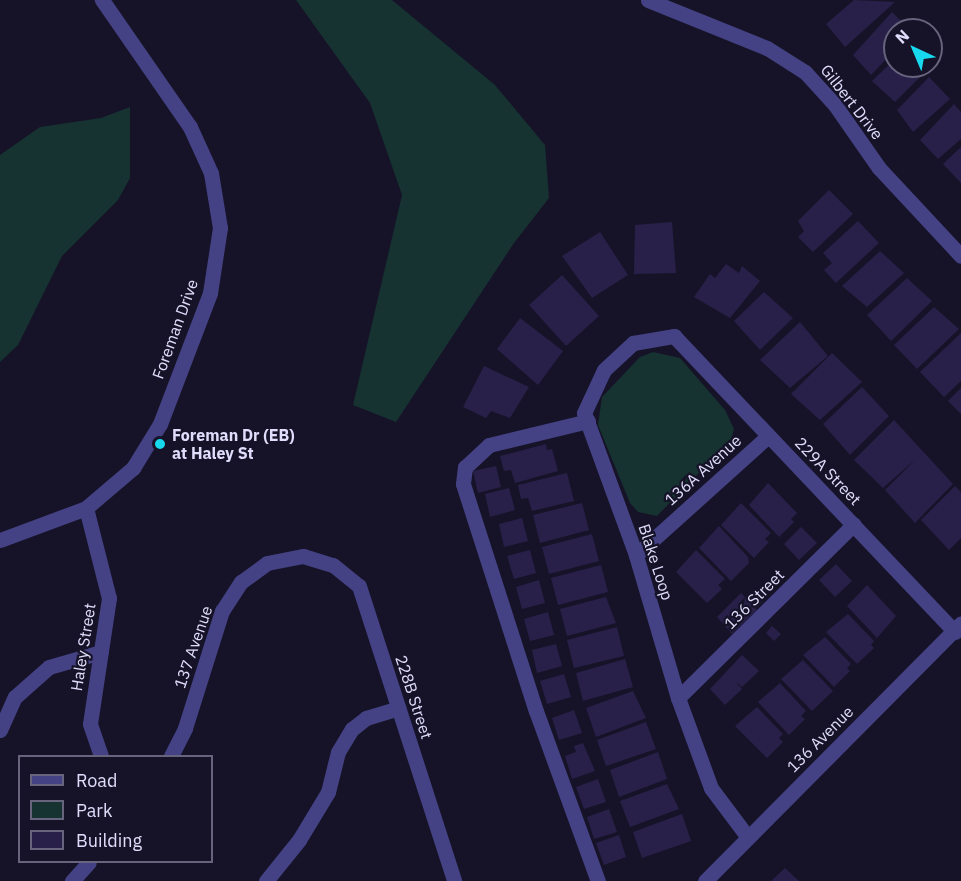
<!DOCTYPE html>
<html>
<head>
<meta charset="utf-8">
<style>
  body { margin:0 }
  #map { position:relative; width:961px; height:881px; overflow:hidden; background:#161328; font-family:"IBM Plex Sans",sans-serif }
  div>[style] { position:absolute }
  .green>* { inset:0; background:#163231 }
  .building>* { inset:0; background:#282048 }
  .minor>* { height:15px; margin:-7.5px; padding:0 7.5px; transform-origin:7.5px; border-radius:7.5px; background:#444284 }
  .dots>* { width:16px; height:16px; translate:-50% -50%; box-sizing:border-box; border:3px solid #161328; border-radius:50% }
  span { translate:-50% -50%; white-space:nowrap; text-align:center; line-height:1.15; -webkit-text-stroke:4.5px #161328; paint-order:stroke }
  .street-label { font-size:16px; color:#e0ddfc }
  .poi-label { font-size:16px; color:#e0ddfc; font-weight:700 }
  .left { translate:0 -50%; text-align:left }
  .legend { position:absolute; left:18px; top:755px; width:195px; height:108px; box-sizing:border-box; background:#161328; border:2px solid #67647d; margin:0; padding:8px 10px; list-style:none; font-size:18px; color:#e0ddfc }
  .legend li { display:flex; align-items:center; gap:12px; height:30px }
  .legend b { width:30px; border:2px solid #67647d }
  .north { position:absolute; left:883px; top:18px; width:60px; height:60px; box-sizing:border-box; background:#161328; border:2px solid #67647d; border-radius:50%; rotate:316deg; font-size:16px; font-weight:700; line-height:24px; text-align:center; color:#e0ddfc }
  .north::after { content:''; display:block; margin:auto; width:21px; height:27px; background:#18d8ed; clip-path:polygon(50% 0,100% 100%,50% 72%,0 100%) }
</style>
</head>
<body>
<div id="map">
  <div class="green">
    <div style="clip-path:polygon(296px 0,392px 0,495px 85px,545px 145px,549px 198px,514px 243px,396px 422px,353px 405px,402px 195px,370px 103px)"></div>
    <div style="clip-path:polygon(130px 107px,130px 178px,118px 200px,62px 256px,18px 345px,0 362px,0 155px,40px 127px,101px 118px)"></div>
    <div style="clip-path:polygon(653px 352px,680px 358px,725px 410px,734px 429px,731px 440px,657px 516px,638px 512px,630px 503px,598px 425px,602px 397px,640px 357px)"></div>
  </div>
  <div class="building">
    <div style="clip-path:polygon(854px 0,895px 2px,845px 47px,826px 24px)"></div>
    <div style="clip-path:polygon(892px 12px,910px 30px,895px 30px,895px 50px,871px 75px,853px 55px)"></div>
    <div style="clip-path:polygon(895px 59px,895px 66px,931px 66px,931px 59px,934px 63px,895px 102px,872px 81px)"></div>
    <div style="clip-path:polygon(929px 77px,950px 99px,913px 132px,897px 110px)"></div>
    <div style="clip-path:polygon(954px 104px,961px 112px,961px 139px,938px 159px,920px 140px)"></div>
    <div style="clip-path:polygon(961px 147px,961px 183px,943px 164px)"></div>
    <div style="clip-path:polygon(829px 190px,853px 214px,813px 252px,798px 237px,804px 231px,798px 221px)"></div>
    <div style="clip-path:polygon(858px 221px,879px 243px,836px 283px,824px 270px,832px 263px,823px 253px)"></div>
    <div style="clip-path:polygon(672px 222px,676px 273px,634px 274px,635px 225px)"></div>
    <div style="clip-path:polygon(600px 232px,628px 275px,592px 298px,562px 256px)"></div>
    <div style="clip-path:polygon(880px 251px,904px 273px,867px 307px,842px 286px)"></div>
    <div style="clip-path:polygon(726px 264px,739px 273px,742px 266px,760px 281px,730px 318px,694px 297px,710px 274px,715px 278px)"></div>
    <div style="clip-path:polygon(562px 275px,599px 316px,566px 346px,529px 305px)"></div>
    <div style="clip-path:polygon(907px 278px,932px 301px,891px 341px,867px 315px)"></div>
    <div style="clip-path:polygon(764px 292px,793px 318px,760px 350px,734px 321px)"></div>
    <div style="clip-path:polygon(934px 307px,959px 329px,917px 369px,894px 345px)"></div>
    <div style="clip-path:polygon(520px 318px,563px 351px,538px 385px,497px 349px)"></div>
    <div style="clip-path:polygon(800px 322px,828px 356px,790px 388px,760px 360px)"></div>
    <div style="clip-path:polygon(961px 333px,961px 381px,944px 397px,920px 372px)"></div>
    <div style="clip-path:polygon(832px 353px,862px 382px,820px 420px,791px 394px)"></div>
    <div style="clip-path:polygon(484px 366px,529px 387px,510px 418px,491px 411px,486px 418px,463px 407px)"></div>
    <div style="clip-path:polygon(862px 387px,889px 416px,850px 455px,823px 424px)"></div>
    <div style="clip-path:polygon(961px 388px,961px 414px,948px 401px)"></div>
    <div style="clip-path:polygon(894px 420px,953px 484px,915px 523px,885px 490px,916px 459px,883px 488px,854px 460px)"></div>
    <div style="clip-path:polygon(546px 444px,547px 450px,552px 449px,558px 471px,515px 483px,511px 470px,504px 471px,500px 456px)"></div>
    <div style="clip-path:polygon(496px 466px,501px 487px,478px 493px,473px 471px)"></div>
    <div style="clip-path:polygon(567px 473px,574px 501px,532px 511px,528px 498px,521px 499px,518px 485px)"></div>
    <div style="clip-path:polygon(768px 483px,797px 513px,791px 519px,794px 522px,779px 537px,749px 505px)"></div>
    <div style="clip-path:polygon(955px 486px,961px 492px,961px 538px,949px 550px,921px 520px)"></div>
    <div style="clip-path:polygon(509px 488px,515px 510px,490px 517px,485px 494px)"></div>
    <div style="clip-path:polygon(582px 503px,589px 530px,540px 543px,533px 515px)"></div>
    <div style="clip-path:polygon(741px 503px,771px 533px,765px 539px,769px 542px,754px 558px,721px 525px)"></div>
    <div style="clip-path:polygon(522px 518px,528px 541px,504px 547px,499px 524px)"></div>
    <div style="clip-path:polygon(719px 526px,748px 557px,749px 563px,731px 581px,699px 548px)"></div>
    <div style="clip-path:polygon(801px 527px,817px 543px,799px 560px,784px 544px)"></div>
    <div style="clip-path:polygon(592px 534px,599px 561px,549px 574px,542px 547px)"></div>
    <div style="clip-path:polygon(530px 550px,536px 573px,514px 579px,507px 556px)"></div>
    <div style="clip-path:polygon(696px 550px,725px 579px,718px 585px,722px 589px,707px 603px,676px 572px)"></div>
    <div style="clip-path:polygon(836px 564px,852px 581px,835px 597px,819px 580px)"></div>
    <div style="clip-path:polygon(601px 565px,608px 592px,558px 605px,551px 578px)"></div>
    <div style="clip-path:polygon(539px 580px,545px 603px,522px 609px,516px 587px)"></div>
    <div style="clip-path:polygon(867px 585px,896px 616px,877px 638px,847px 606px)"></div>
    <div style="clip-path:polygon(741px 593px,757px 610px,732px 634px,717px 617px)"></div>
    <div style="clip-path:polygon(755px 595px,762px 602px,757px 608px,750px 600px)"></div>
    <div style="clip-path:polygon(606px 597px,616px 623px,567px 636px,560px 609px)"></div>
    <div style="clip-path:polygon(548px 612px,554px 635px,530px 641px,524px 619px)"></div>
    <div style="clip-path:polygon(848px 614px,874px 641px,871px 645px,874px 648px,857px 664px,826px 632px)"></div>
    <div style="clip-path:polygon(772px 626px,781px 634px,774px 641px,766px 633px)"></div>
    <div style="clip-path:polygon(617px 627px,624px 656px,574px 668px,567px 640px)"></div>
    <div style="clip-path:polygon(825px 637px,851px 664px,847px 668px,850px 671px,834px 687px,803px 655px)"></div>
    <div style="clip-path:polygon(556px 644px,562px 666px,537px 673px,532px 650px)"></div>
    <div style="clip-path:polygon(742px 655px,759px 671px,742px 687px,736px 682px,742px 689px,725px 705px,710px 689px)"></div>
    <div style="clip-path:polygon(625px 659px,633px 687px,583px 701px,576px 673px)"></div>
    <div style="clip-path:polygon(803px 660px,833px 691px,812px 711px,781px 679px)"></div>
    <div style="clip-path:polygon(564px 674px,571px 697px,547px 704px,540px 681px)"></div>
    <div style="clip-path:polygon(780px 683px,806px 711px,801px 716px,805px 719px,789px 735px,758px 702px)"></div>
    <div style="clip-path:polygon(633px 691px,646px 718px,596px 737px,586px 708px)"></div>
    <div style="clip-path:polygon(757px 707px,783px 734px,779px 738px,783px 742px,767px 758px,735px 726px)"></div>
    <div style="clip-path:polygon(574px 710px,582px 733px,559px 740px,552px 718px)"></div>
    <div style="clip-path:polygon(646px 722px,656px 749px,606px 766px,597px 740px)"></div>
    <div style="clip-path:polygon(583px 743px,595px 771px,572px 779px,565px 756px,576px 752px,574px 746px)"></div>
    <div style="clip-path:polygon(658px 752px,667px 779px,619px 797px,610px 770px)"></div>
    <div style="clip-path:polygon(598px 779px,606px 802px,584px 809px,576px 787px)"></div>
    <div style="clip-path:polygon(667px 784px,679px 809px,630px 827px,620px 801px)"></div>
    <div style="clip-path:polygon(609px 809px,617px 832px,594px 839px,587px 817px)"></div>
    <div style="clip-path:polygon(682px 814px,691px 841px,642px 858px,633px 832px)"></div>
    <div style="clip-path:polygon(619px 835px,626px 857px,604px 865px,596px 843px)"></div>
    <div style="clip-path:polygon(785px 868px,799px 881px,771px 881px)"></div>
  </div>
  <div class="minor">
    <div style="left:648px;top:0;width:128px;rotate:22deg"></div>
    <div style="left:767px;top:48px;width:45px;rotate:32.3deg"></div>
    <div style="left:805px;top:72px;width:45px;rotate:47.7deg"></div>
    <div style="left:835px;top:105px;width:77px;rotate:55.1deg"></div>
    <div style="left:879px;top:168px;width:120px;rotate:47deg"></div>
    <div style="left:588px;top:421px;width:102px;rotate:166.4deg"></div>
    <div style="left:489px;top:445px;width:33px;rotate:137deg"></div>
    <div style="left:465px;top:467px;width:17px;rotate:97deg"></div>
    <div style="left:463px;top:484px;width:238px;rotate:72.2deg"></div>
    <div style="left:536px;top:711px;width:181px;rotate:70deg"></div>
    <div style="left:86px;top:508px;width:93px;rotate:75.7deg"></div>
    <div style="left:109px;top:598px;width:127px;rotate:98.6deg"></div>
    <div style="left:90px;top:724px;width:34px;rotate:71deg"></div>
    <div style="left:0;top:540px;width:92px;rotate:-20.4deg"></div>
    <div style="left:86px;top:508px;width:62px;rotate:-40.4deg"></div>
    <div style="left:133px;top:468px;width:52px;rotate:-58.5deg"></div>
    <div style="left:160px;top:424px;width:140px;rotate:-69.1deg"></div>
    <div style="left:210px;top:293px;width:66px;rotate:-81.3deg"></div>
    <div style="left:220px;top:228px;width:56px;rotate:-99.3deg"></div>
    <div style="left:211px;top:173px;width:51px;rotate:-114.5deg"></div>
    <div style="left:190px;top:127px;width:155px;rotate:-124.7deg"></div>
    <div style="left:636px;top:555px;width:178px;rotate:-42deg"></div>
    <div style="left:678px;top:698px;width:247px;rotate:-44.7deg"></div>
    <div style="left:0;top:730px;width:36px;rotate:-66deg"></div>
    <div style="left:15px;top:697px;width:45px;rotate:-41.4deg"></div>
    <div style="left:49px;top:667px;width:54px;rotate:-16.1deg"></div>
    <div style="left:171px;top:756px;width:31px;rotate:-63deg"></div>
    <div style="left:185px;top:728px;width:123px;rotate:-72.5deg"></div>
    <div style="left:222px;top:611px;width:35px;rotate:-57deg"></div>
    <div style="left:241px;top:582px;width:32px;rotate:-36deg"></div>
    <div style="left:267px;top:563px;width:37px;rotate:-11deg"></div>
    <div style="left:303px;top:556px;width:31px;rotate:17deg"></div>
    <div style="left:333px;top:565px;width:33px;rotate:39deg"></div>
    <div style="left:359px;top:586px;width:310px;rotate:72.1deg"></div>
    <div style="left:747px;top:836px;width:60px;rotate:-126.9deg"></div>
    <div style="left:711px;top:788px;width:96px;rotate:-110.1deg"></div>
    <div style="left:678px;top:698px;width:149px;rotate:-106.4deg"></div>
    <div style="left:636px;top:555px;width:151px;rotate:-110.1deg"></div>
    <div style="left:584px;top:413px;width:47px;rotate:-65.1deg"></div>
    <div style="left:604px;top:370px;width:40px;rotate:-43deg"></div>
    <div style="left:633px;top:343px;width:42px;rotate:-9.7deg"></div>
    <div style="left:674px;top:336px;width:408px;rotate:46.5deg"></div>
    <div style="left:72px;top:881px;width:25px;rotate:-48deg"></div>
    <div style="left:266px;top:881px;width:53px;rotate:-51.2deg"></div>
    <div style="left:299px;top:840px;width:56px;rotate:-58.9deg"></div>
    <div style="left:328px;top:792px;width:41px;rotate:-76deg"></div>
    <div style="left:338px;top:752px;width:27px;rotate:-59deg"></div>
    <div style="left:352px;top:729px;width:18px;rotate:-38deg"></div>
    <div style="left:366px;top:718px;width:34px;rotate:-17deg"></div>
    <div style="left:705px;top:881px;width:363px;rotate:-45.2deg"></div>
  </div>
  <div class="dots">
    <div style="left:160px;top:444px;background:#18d8ed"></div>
  </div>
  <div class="street-label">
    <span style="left:852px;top:102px;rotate:52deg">Gilbert Drive</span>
    <span style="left:175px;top:329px;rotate:-70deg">Foreman Drive</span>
    <span style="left:703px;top:470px;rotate:-42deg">136A Avenue</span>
    <span style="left:828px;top:471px;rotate:46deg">229A Street</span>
    <span style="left:656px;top:562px;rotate:72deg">Blake Loop</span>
    <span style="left:754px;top:599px;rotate:-45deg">136 Street</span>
    <span style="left:83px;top:647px;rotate:-81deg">Haley Street</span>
    <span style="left:193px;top:647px;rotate:-71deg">137 Avenue</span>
    <span style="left:414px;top:697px;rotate:72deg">228B Street</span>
    <span style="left:820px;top:739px;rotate:-45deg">136 Avenue</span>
  </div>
  <div class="poi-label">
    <span class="left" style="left:172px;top:444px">Foreman Dr (EB)<br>at Haley St</span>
  </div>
  <ul class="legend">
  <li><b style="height:8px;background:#444284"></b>Road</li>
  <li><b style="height:16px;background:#163231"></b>Park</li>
  <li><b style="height:16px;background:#282048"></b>Building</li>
  </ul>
  <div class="north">N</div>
</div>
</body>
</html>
